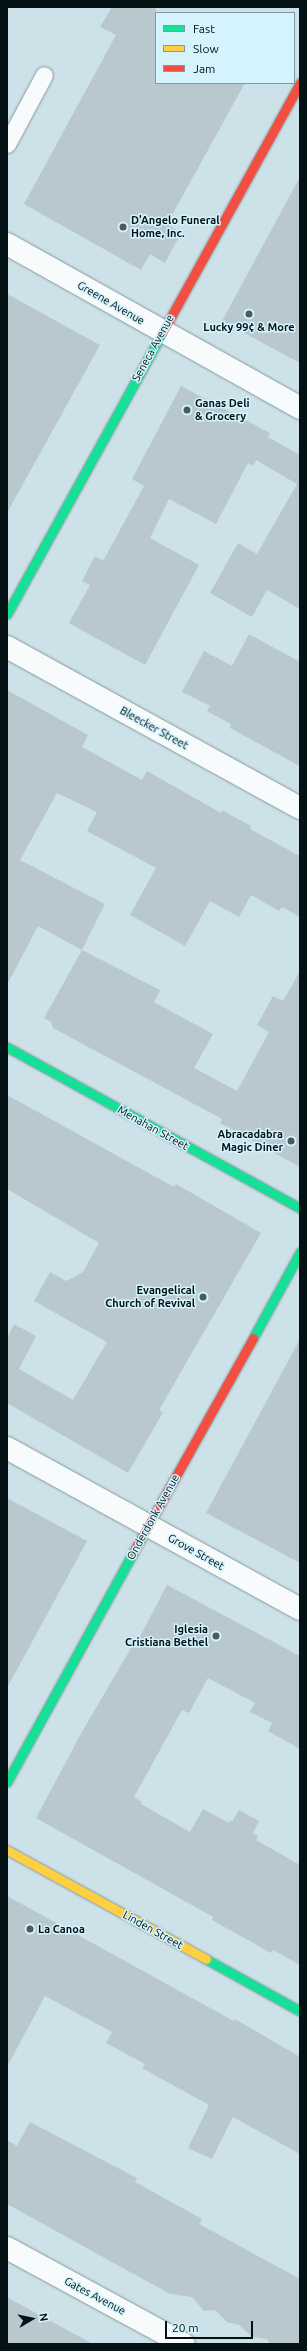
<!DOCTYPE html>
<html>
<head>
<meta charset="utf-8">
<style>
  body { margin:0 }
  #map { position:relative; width:307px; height:2351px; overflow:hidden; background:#cce2e8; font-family:Ubuntu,sans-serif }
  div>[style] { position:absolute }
  .building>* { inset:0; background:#b9c7cf }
  .roads { filter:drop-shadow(0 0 1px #88999d) drop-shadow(0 0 1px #88999d) }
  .lane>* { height:17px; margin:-8.5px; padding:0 8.5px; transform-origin:8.5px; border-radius:8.5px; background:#f7fbfc }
  .street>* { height:22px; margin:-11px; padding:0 11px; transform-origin:11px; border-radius:11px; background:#f7fbfc }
  .fast>* { height:9px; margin:-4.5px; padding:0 4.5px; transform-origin:4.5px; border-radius:4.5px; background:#16e098 }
  .slow>* { height:9px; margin:-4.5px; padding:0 4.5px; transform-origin:4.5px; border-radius:4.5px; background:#ffcf43 }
  .jam>* { height:9px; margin:-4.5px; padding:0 4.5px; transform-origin:4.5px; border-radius:4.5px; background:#f24e42 }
  .dots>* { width:11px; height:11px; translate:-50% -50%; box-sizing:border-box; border:2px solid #d4f3fc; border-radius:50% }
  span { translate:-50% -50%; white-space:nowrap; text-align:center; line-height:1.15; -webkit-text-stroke:3px #d4f3fc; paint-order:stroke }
  .poi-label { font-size:11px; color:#041115; font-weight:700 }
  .left { translate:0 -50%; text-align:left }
  .right { translate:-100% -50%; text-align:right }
  .street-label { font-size:11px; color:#041115 }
  .frame { position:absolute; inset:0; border:8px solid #041115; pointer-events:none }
  .legend { position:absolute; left:155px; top:12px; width:140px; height:72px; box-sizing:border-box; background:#d4f3fc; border:1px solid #8199a0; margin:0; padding:5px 7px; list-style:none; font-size:12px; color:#041115 }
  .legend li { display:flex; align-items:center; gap:8px; height:20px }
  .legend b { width:20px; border:1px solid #8199a0 }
  .north { position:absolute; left:12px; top:2299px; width:40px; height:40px; -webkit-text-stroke:3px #d4f3fc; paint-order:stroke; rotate:81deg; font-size:11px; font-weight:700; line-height:16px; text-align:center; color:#041115 }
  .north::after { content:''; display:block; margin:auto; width:14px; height:18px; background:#041115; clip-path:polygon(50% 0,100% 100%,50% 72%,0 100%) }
  .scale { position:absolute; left:165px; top:2321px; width:88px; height:18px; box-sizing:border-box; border:2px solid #041115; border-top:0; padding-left:5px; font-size:12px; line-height:14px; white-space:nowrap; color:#041115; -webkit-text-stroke:3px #d4f3fc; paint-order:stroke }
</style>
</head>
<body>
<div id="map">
  <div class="building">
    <div style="clip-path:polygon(112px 7px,156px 7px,156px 83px,245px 83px,167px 224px,181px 233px,165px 263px,150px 254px,141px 270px,24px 204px,116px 35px,100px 27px)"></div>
    <div style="clip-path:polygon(300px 177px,300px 363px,222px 321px)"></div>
    <div style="clip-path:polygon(7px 294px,100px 345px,7px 513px)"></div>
    <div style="clip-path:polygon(181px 386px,270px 433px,268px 437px,300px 455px,300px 609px,267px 590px,252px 617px,210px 593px,238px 543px,257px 554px,297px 484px,256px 460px,253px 466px,248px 463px,216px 524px,169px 499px,150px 538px,199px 565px,145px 665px,69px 623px,90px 585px,82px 581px,95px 556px,103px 561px,144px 486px,132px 479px)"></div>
    <div style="clip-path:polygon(249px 634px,300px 662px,300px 766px,230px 728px,231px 724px,207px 711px,210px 706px,182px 692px,204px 651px,232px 666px)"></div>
    <div style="clip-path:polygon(7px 690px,88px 735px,82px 747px,142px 780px,147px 771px,221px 813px,222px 810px,251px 826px,250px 829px,300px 856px,300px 917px,282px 907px,279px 911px,251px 895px,239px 917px,210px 901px,185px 946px,130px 915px,156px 868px,87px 831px,97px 812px,57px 793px,20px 860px,105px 904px,82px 950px,38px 926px,7px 985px)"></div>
    <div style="clip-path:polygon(82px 950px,160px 990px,154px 1002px,213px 1034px,194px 1068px,237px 1091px,269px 1032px,257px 1025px,273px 996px,283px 1001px,300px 971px,300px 1167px,220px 1123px,222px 1119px,53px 1028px,51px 1022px,44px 1018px)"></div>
    <div style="clip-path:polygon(7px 1095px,174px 1187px,176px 1184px,261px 1233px,159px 1410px,163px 1412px,128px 1473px,7px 1403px,7px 1338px,14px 1324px,36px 1336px,19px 1369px,73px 1400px,107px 1342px,34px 1301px,50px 1272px,66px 1281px,83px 1272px,99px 1243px,7px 1189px)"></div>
    <div style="clip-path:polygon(300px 1339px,300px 1563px,206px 1513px)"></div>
    <div style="clip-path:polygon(7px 1498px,87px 1541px,7px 1688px)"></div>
    <div style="clip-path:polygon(167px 1585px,300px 1656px,300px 1749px,268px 1731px,272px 1723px,250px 1712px,255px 1703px,208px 1678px,189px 1713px,182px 1710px,134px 1797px,142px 1802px,141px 1804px,190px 1832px,203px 1809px,229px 1823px,230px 1820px,232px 1822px,239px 1810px,259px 1821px,253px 1833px,258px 1836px,256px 1840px,300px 1865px,300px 1965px,273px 1950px,271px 1953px,212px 1920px,213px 1917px,36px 1818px,83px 1730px,134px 1643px,136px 1644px)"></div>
    <div style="clip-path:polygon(7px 1896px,234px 2021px,235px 2019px,300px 2057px,300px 2154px,233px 2117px,212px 2159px,188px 2148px,209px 2105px,142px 2068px,145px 2064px,106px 2043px,112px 2032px,45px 1996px,7px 2067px)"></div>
    <div style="clip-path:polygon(30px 2122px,137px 2178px,135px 2182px,202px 2219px,199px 2224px,300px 2279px,300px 2344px,270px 2344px,267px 2339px,252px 2337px,239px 2325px,227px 2322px,215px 2310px,204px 2311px,192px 2297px,170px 2294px,7px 2204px,7px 2140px,17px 2146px)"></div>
    <div style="clip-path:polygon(7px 2297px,34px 2312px,93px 2344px,7px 2344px)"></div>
  </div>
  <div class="roads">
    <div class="lane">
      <div style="left:7px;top:144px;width:78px;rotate:-61.8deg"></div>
    </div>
    <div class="street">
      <div style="left:7px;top:244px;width:336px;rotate:29.2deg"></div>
      <div style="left:7px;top:647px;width:334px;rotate:28.8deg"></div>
      <div style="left:7px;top:1448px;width:334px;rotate:28.8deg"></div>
      <div style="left:7px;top:2248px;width:201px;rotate:28.5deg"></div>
    </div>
    <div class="fast">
      <div style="left:7px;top:614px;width:321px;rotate:-61.1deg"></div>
      <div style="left:7px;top:1047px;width:334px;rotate:28.8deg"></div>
      <div style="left:253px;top:1338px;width:98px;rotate:-61.3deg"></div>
      <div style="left:7px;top:1782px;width:264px;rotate:-61.2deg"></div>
      <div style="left:206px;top:1959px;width:107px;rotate:29deg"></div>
    </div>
    <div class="slow">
      <div style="left:7px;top:1850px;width:227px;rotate:28.7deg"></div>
    </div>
    <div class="jam">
      <div style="left:162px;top:333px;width:286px;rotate:-61.1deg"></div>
      <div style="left:134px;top:1551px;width:244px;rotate:-60.8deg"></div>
    </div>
  </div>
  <div class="dots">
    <div style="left:123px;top:227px;background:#4a5a5f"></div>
    <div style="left:249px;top:314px;background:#4a5a5f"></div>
    <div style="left:187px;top:410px;background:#4a5a5f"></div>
    <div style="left:291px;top:1141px;background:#4a5a5f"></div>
    <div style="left:203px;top:1297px;background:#4a5a5f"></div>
    <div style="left:216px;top:1636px;background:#4a5a5f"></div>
    <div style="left:30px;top:1929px;background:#4a5a5f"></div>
  </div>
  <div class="poi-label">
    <span class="left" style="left:131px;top:227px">D'Angelo Funeral<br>Home, Inc.</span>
    <span style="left:249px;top:327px">Lucky 99¢ &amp; More</span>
    <span class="left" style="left:195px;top:410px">Ganas Deli<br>&amp; Grocery</span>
    <span class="right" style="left:283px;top:1141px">Abracadabra<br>Magic Diner</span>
    <span class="right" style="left:195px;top:1297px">Evangelical<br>Church of Revival</span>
    <span class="right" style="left:208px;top:1636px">Iglesia<br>Cristiana Bethel</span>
    <span class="left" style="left:38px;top:1929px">La Canoa</span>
  </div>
  <div class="street-label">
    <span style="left:111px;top:303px;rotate:30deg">Greene Avenue</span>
    <span style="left:153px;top:348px;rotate:-61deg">Seneca Avenue</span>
    <span style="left:154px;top:728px;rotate:29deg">Bleecker Street</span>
    <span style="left:153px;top:1128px;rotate:29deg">Menahan Street</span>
    <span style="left:153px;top:1517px;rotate:-61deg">Onderdonk Avenue</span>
    <span style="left:196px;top:1552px;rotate:29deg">Grove Street</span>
    <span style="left:153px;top:1930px;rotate:29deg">Linden Street</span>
    <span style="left:95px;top:2296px;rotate:28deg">Gates Avenue</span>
  </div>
  <div class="frame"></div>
  <ul class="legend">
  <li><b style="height:5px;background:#16e098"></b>Fast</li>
  <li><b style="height:5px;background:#ffcf43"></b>Slow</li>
  <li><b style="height:5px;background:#f24e42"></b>Jam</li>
  </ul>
  <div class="north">N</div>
  <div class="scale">20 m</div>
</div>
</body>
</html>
